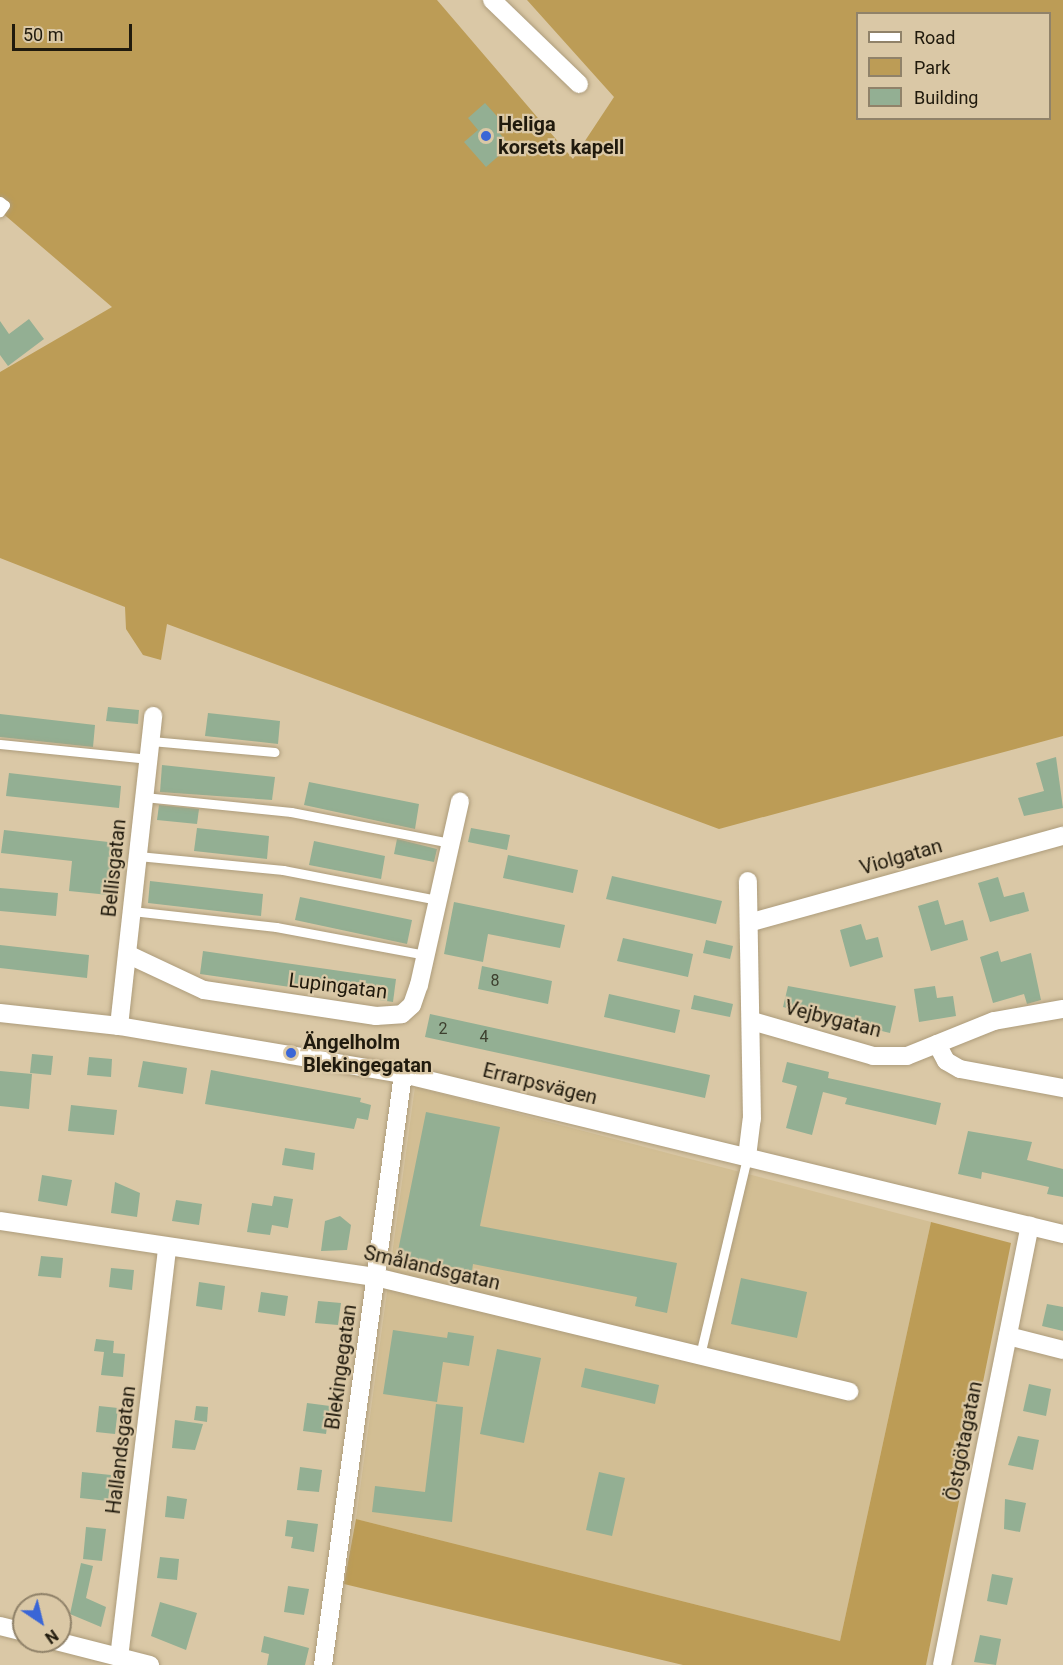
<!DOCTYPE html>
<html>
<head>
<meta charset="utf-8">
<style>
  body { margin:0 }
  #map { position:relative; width:1063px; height:1665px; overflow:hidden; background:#dac8a6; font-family:Roboto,sans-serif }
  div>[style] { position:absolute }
  .built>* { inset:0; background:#d2be94 }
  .green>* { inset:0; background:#bc9c56 }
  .building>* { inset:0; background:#93af93 }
  .roads { filter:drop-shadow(0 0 2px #ad9c7b) drop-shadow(0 0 2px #ad9c7b) }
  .service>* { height:9px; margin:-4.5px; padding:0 4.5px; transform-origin:4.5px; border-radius:4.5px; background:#fff }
  .minor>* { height:18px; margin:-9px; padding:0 9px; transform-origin:9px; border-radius:9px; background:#fff }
  .dots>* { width:16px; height:16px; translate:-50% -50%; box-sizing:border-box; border:3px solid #dac8a6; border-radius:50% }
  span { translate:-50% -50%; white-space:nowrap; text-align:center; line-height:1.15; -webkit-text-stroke:4.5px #dac8a6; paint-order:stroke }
  .number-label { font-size:16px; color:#3d3f2e }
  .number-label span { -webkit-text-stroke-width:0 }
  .poi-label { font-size:20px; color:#201a0d; font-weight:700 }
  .left { translate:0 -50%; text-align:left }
  .street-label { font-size:20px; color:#201a0d }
  .legend { position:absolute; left:856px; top:12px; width:195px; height:108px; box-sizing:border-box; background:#dac8a6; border:2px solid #908269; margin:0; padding:8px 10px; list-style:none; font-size:18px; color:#201a0d }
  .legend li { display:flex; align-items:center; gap:12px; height:30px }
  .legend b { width:30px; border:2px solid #908269 }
  .north { position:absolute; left:12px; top:1593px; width:60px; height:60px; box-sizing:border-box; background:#dac8a6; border:2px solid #908269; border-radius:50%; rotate:145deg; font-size:16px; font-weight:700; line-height:24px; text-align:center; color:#201a0d }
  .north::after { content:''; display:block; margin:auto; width:21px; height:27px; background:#3a66d6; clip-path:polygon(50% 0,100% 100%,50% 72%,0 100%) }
  .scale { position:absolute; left:12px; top:24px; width:120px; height:27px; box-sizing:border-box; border:3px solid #201a0d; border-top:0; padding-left:8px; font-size:18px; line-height:21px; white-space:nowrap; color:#201a0d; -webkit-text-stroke:4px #dac8a6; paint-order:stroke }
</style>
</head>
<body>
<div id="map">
  <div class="built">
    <div style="clip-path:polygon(415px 1087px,931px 1222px,840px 1641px,356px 1519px)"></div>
  </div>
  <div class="green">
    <div style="clip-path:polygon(evenodd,0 0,437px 0,573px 159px,614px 97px,527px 0,1063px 0,1063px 736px,719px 829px,167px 624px,161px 660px,143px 655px,126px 629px,125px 607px,0 558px,0 372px,112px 307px,0 211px,0 0,858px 14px,1050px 14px,1050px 118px,858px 118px,858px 14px)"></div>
    <div style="clip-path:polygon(931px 1222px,1011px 1243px,926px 1665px,683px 1665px,344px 1584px,356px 1519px,840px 1641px)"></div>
  </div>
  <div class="building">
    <div style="clip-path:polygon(485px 103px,504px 124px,497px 130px,510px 146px,486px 167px,464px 142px,478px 130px,468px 118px)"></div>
    <div style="clip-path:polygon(29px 319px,44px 339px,8px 366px,0 355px,0 321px,9px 334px)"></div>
    <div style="clip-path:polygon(108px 707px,139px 710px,138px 724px,106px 721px)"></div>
    <div style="clip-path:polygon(208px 713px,280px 721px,278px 744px,205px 736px)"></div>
    <div style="clip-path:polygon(0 714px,95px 725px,93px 747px,0 737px)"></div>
    <div style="clip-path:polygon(1056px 757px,1063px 808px,1024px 816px,1018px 798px,1044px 791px,1036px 763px)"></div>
    <div style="clip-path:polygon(162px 765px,275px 777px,272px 800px,160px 792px)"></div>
    <div style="clip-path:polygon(9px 773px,121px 786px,119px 808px,6px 796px)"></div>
    <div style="clip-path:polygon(309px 782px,419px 804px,415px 829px,304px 805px)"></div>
    <div style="clip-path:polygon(159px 805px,199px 809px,197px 824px,157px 820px)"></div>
    <div style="clip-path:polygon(197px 828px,269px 836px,267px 859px,194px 851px)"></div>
    <div style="clip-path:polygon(471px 828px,510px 835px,507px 850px,468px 842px)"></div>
    <div style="clip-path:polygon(4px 830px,117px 843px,113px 881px,120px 882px,119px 896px,69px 891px,72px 861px,1px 853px)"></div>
    <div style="clip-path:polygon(397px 839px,437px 849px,434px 862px,394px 854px)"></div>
    <div style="clip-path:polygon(314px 841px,385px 856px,381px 879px,309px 865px)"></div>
    <div style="clip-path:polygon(508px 855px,578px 870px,573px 893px,503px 878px)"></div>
    <div style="clip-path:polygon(612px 876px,722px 901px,716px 924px,606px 899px)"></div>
    <div style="clip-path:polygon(998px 877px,1004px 897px,1024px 892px,1029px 911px,990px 922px,978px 883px)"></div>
    <div style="clip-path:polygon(150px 881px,263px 894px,261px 916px,148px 903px)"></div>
    <div style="clip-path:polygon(0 888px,58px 893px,56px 916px,0 911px)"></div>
    <div style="clip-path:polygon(300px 897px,412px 920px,407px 944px,295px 920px)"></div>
    <div style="clip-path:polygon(938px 900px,945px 925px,963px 920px,968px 940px,931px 951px,918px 906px)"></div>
    <div style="clip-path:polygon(454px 902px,565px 925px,560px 948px,488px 934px,483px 962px,444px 954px)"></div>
    <div style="clip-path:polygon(861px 924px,866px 940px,878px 937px,883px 957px,850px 967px,840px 930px)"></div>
    <div style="clip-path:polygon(623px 938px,693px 954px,688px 977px,617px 961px)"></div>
    <div style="clip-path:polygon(706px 940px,733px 946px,730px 959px,703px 953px)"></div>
    <div style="clip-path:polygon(0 945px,89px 955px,87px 978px,0 968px)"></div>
    <div style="clip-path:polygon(203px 951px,396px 979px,393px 1002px,200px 974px)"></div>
    <div style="clip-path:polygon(998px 951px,1001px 962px,1031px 953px,1041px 1000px,1027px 1004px,1024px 994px,993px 1003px,980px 957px)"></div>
    <div style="clip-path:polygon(482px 966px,552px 981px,548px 1004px,478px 989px)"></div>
    <div style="clip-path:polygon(788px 986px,896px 1006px,890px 1033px,783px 1007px)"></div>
    <div style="clip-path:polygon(935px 986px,937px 998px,953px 996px,956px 1016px,919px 1022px,914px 989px)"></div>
    <div style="clip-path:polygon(609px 994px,680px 1010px,675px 1033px,604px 1017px)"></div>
    <div style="clip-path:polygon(694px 995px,733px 1004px,730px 1017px,691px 1009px)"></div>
    <div style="clip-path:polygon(430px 1014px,710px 1075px,705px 1098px,425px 1037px)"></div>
    <div style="clip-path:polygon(32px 1054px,53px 1056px,51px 1075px,30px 1073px)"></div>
    <div style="clip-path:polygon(89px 1057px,112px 1059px,111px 1077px,87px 1075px)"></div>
    <div style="clip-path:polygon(143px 1061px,187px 1068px,183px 1094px,138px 1087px)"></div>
    <div style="clip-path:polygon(787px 1062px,829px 1072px,828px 1078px,941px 1103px,936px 1125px,845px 1104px,847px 1098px,823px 1092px,812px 1135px,786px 1128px,797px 1086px,782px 1082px)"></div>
    <div style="clip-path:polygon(211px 1070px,361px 1098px,360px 1102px,371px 1105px,368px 1120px,357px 1118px,354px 1129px,205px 1104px)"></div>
    <div style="clip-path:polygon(0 1071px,32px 1074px,29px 1109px,0 1106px)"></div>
    <div style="clip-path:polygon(71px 1105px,117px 1110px,114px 1135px,68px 1131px)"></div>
    <div style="clip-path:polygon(426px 1112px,500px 1127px,480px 1226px,677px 1263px,667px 1313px,635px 1306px,637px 1297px,473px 1264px,472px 1271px,397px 1256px)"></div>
    <div style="clip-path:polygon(968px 1131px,1032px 1142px,1027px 1160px,1063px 1169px,1063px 1197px,1047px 1194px,1049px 1187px,982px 1172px,981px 1179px,958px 1174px)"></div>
    <div style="clip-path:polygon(285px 1148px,315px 1153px,313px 1170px,282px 1165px)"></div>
    <div style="clip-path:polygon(42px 1175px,72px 1180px,67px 1206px,38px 1201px)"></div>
    <div style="clip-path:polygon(115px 1182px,140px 1193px,137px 1217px,111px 1213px)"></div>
    <div style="clip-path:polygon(274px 1196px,293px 1199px,288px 1228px,272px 1225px,270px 1235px,247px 1232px,252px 1203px,272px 1206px)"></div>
    <div style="clip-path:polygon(176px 1200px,202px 1204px,199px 1225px,172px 1221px)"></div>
    <div style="clip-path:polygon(340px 1216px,351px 1225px,347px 1250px,321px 1251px,325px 1221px)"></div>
    <div style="clip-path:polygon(41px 1256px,63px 1258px,61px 1278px,38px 1276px)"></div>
    <div style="clip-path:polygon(111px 1268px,134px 1270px,132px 1290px,109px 1287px)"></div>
    <div style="clip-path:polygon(741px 1278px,807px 1292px,797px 1338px,731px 1324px)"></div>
    <div style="clip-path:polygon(199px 1282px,225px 1286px,222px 1310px,196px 1306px)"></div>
    <div style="clip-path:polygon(261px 1292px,288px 1296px,285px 1316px,258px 1312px)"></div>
    <div style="clip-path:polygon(318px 1301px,341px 1303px,338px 1325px,315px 1323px)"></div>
    <div style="clip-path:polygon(1047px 1304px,1063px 1307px,1063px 1331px,1042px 1326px)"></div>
    <div style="clip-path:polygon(393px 1330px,447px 1338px,448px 1332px,474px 1336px,469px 1366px,443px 1362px,437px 1402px,383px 1394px)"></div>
    <div style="clip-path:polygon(96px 1339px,114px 1341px,113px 1353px,125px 1354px,123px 1377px,101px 1375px,104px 1352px,94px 1351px)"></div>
    <div style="clip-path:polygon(497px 1349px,541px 1358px,524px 1443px,480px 1434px)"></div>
    <div style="clip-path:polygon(585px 1368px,659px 1385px,655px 1404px,581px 1387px)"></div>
    <div style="clip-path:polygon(1029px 1384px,1051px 1389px,1046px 1416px,1023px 1411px)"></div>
    <div style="clip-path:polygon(307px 1403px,330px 1406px,326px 1434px,303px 1431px)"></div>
    <div style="clip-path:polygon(436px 1404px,463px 1407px,452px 1522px,372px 1512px,375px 1486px,425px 1492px)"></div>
    <div style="clip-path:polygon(99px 1406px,118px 1408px,115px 1434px,96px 1432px)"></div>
    <div style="clip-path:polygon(196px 1406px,208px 1407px,207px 1422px,194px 1420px)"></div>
    <div style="clip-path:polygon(175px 1420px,203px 1424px,195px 1450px,172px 1448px)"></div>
    <div style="clip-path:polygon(1018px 1436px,1039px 1440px,1033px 1470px,1008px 1465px)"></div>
    <div style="clip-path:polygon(300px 1467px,322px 1470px,319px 1492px,297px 1490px)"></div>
    <div style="clip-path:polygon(82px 1472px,111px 1475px,108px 1501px,80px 1498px)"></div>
    <div style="clip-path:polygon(599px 1472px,625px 1478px,612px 1536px,586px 1530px)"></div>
    <div style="clip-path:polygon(167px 1496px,187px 1499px,184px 1519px,165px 1517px)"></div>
    <div style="clip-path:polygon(1005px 1499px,1026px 1503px,1020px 1532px,1004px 1529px)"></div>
    <div style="clip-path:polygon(287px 1520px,318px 1524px,314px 1552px,291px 1548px,293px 1537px,285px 1536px)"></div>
    <div style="clip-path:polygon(86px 1527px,106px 1529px,102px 1561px,83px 1559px)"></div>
    <div style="clip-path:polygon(160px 1557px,179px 1559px,177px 1580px,157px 1578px)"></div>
    <div style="clip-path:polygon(81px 1563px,93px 1566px,86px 1598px,106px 1607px,101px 1627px,70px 1614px)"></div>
    <div style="clip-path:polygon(992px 1574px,1013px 1578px,1007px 1605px,987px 1601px)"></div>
    <div style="clip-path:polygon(288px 1586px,309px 1589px,304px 1615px,284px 1612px)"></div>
    <div style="clip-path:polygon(160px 1602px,197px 1613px,186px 1650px,151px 1636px)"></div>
    <div style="clip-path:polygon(980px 1635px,1001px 1639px,996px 1665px,974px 1662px)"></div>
    <div style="clip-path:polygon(264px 1636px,309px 1648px,305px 1665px,267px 1665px,269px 1654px,261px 1652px)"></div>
  </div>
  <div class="roads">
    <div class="service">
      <div style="left:0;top:201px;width:6px;rotate:39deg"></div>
      <div style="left:5px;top:205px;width:9px;rotate:126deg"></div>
      <div style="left:151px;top:741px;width:124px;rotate:5.1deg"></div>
      <div style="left:0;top:744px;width:150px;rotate:5.7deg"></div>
      <div style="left:144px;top:797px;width:148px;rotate:5.8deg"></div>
      <div style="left:291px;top:812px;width:163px;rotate:11deg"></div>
      <div style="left:138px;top:856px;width:146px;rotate:5.5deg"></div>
      <div style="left:283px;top:870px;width:158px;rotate:11deg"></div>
      <div style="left:132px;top:911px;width:145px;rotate:6.3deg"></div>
      <div style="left:276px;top:927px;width:153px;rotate:10.6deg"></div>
      <div style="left:700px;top:1355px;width:204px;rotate:-76.6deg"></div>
    </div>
    <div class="minor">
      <div style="left:492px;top:0;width:121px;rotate:44deg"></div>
      <div style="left:752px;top:922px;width:323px;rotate:-15.5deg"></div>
      <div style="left:127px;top:954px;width:85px;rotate:25.1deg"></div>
      <div style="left:204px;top:990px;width:174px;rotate:8.6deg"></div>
      <div style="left:376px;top:1016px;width:26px;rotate:-4deg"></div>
      <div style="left:402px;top:1014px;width:13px;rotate:-42deg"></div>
      <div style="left:412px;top:1005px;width:21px;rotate:-71deg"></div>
      <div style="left:419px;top:985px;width:188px;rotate:-77.4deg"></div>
      <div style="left:0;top:1013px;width:120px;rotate:6.2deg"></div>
      <div style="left:119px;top:1026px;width:288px;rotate:9.6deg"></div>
      <div style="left:403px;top:1074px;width:679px;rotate:13.63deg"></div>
      <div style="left:752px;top:1021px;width:126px;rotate:16.1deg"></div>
      <div style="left:873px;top:1056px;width:34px"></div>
      <div style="left:907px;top:1056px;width:94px;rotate:-21.9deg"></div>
      <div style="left:994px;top:1021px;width:70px;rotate:-9.9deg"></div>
      <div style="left:119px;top:1026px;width:312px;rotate:-83.7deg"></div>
      <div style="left:937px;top:1044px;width:19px;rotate:62deg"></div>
      <div style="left:946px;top:1061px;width:16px;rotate:30deg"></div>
      <div style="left:960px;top:1069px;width:105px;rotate:10.5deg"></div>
      <div style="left:747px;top:1157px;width:38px;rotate:-83deg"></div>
      <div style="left:752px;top:1119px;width:238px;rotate:-91deg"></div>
      <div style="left:0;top:1221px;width:380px;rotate:8.5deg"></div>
      <div style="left:376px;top:1277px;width:487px;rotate:13.6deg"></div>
      <div style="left:1008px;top:1336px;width:57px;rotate:14.3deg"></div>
      <div style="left:0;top:1626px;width:25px;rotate:14deg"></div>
      <div style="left:56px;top:1641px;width:97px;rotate:14.3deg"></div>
      <div style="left:119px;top:1658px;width:414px;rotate:-83.3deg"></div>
      <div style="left:323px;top:1665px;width:596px;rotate:-82.29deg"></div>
      <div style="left:942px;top:1665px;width:448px;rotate:-78.7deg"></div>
    </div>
  </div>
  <div class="dots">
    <div style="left:486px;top:136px;background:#3a66d6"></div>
    <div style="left:291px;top:1053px;background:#3a66d6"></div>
  </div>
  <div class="number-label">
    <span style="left:495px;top:981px">8</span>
    <span style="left:443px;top:1029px">2</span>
    <span style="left:484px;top:1037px">4</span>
  </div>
  <div class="poi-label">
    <span class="left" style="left:498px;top:136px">Heliga<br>korsets kapell</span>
    <span class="left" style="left:303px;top:1054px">Ängelholm<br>Blekingegatan</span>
  </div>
  <div class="street-label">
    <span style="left:901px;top:857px;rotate:-16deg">Violgatan</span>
    <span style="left:114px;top:868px;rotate:-84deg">Bellisgatan</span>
    <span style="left:338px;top:986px;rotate:7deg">Lupingatan</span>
    <span style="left:833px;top:1019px;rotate:14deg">Vejbygatan</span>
    <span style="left:540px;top:1084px;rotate:14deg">Errarpsvägen</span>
    <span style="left:432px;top:1268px;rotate:13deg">Smålandsgatan</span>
    <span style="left:341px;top:1367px;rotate:-82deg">Blekingegatan</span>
    <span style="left:964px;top:1441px;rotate:-79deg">Östgötagatan</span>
    <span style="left:121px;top:1450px;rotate:-83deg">Hallandsgatan</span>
  </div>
  <ul class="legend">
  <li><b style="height:8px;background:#fff"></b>Road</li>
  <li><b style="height:16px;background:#bc9c56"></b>Park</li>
  <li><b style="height:16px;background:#93af93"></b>Building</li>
  </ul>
  <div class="north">N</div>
  <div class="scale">50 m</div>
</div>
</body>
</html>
